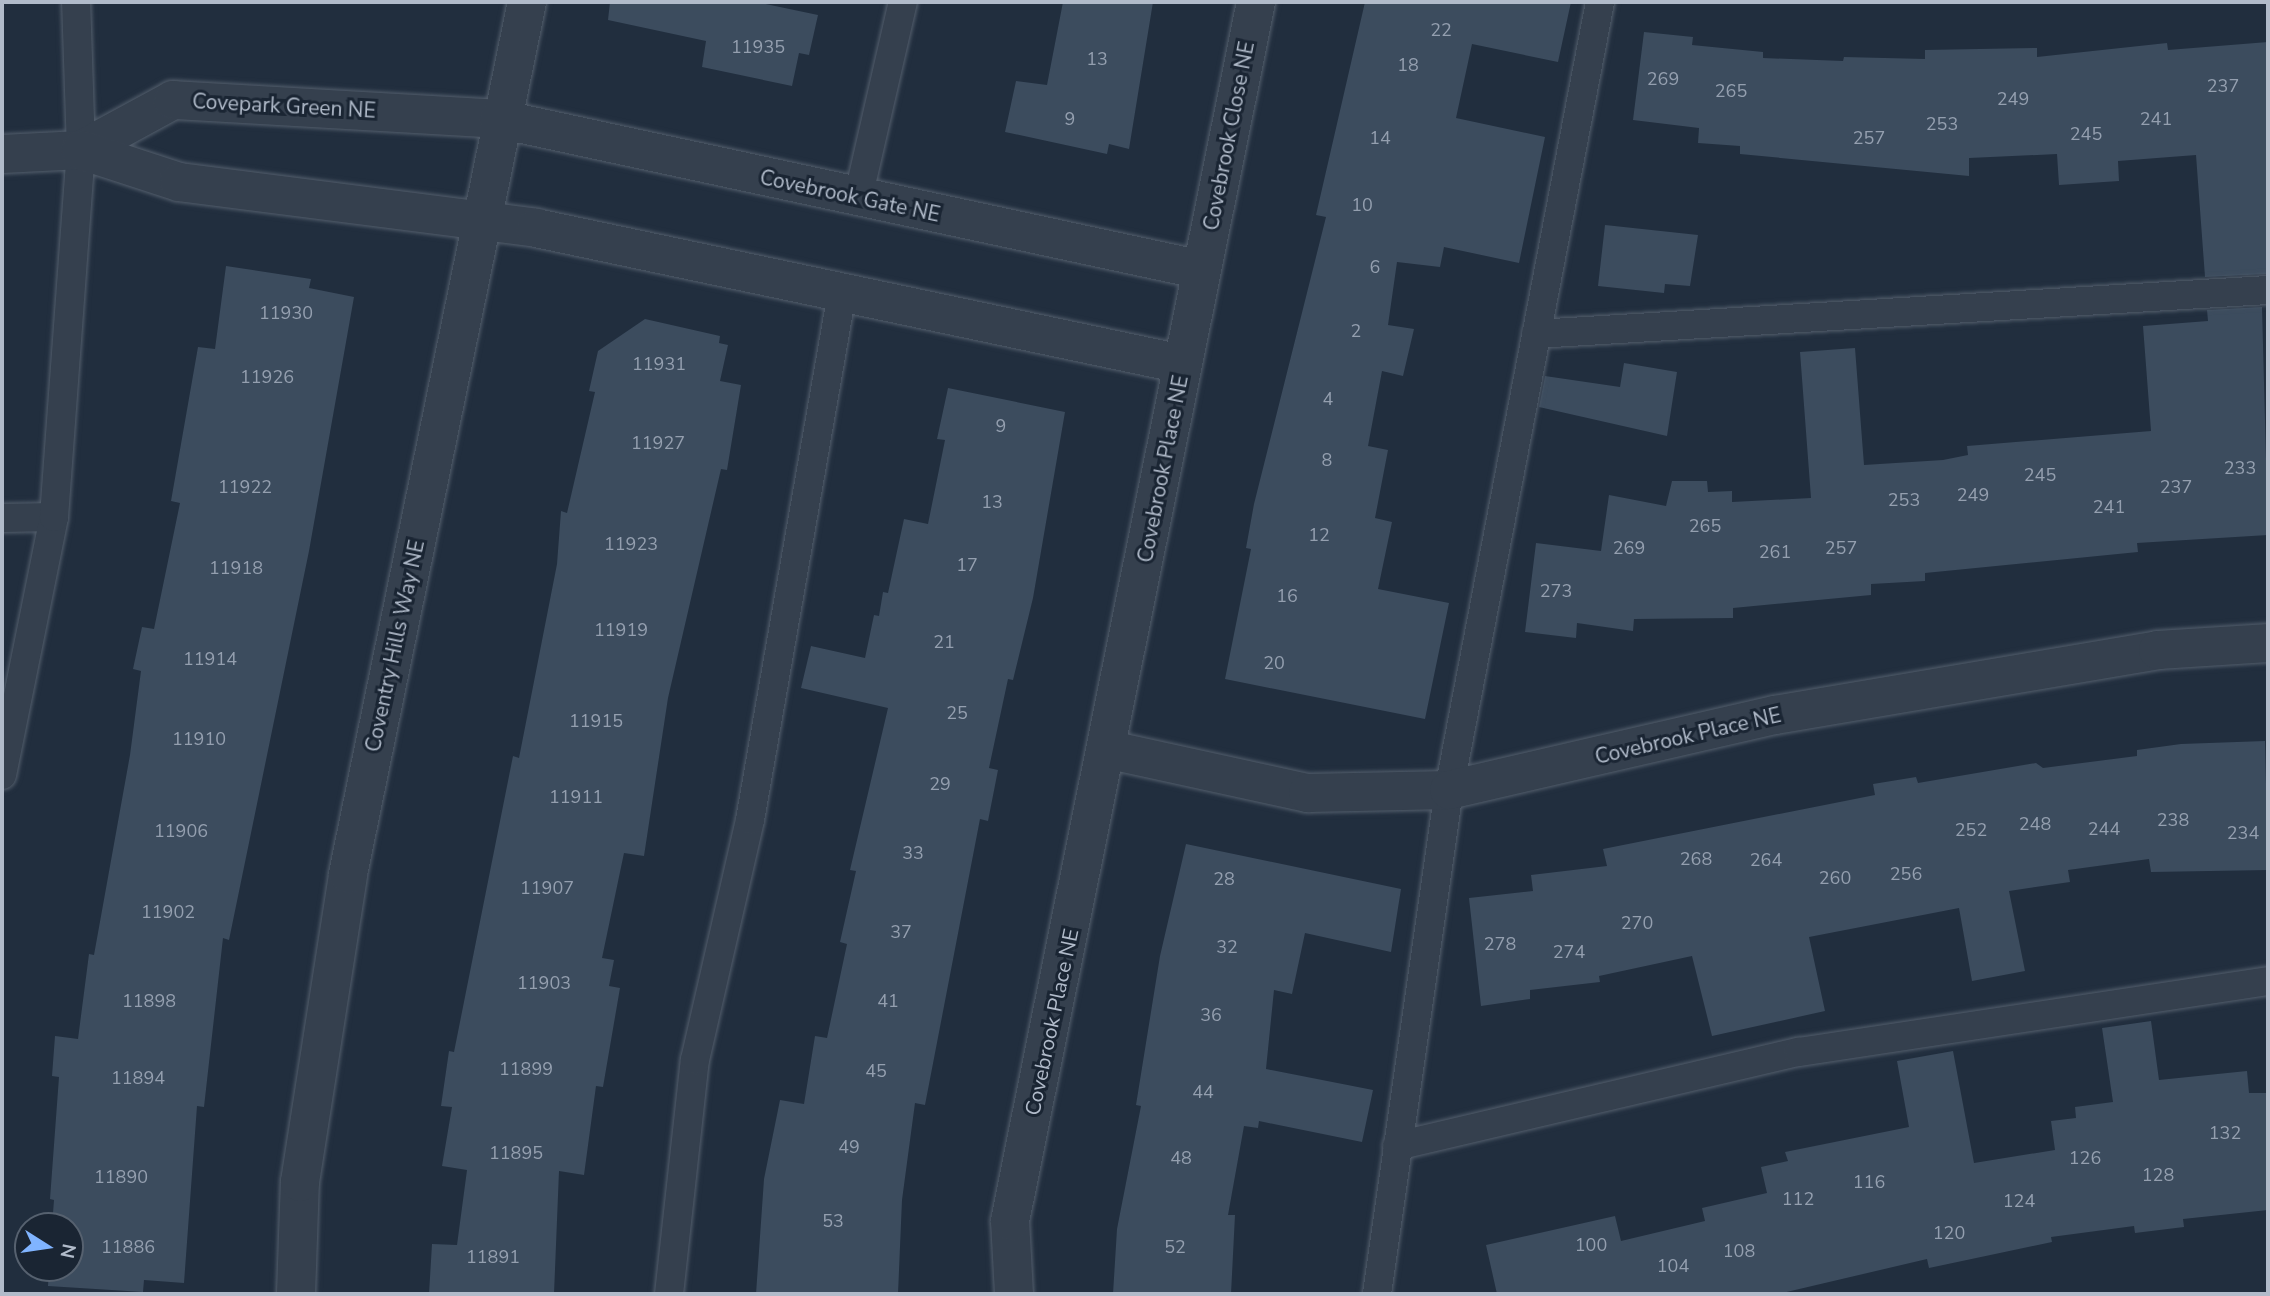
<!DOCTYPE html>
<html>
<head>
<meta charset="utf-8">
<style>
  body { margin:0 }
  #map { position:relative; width:2270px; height:1296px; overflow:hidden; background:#212e3e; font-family:"Nunito Sans",sans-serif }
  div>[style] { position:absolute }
  .building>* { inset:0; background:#3c4c5e }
  .roads { filter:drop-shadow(0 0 2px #535e6c) drop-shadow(0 0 2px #535e6c) }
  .service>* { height:28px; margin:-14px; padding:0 14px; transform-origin:14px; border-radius:14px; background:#35404e }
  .minor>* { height:38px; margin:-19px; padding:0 19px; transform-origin:19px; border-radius:19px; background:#35404e }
  .tertiary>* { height:38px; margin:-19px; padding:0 19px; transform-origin:19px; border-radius:19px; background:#35404e }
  span { translate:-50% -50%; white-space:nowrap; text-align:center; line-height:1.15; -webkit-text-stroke:6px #1a2533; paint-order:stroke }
  .number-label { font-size:18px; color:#949faf }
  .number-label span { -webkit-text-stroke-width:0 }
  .street-label { font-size:21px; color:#b1bbca }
  .frame { position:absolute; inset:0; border:4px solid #b1bbca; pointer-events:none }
  .north { position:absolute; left:14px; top:1212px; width:70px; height:70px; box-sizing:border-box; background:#1a2533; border:2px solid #56616f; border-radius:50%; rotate:102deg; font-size:19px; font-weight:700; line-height:28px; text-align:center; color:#b1bbca }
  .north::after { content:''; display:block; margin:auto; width:24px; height:32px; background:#80b4ff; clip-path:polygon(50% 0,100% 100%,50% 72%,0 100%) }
</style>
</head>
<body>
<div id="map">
  <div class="building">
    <div style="clip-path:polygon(610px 2px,756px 2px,818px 15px,809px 55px,799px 53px,792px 86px,702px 67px,706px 41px,608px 20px)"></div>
    <div style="clip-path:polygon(1063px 2px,1153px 2px,1129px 149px,1109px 144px,1107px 154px,1005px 132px,1016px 81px,1047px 85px)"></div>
    <div style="clip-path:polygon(1365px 2px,1571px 2px,1558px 62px,1472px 44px,1456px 118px,1545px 137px,1519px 263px,1444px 247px,1440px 267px,1397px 262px,1388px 325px,1414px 329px,1403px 376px,1382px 371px,1368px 446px,1388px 450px,1375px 518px,1392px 522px,1378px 589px,1449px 603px,1425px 719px,1225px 679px,1251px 549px,1246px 548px,1254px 504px,1326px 217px,1316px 215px)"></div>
    <div style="clip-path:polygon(1644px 32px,1693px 37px,1692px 45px,1763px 52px,1763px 58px,1843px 61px,1844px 57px,1925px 59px,1925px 50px,2037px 48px,2037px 57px,2167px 43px,2168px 50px,2268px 42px,2268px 274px,2205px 277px,2196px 155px,2118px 161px,2119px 181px,2059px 185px,2057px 154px,1969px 158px,1969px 176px,1740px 154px,1740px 146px,1698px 143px,1699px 128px,1633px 120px)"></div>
    <div style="clip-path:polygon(1605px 225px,1698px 235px,1690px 286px,1665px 284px,1664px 293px,1598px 286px)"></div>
    <div style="clip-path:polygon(226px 266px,311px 279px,309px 288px,354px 297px,309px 551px,229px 940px,223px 938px,204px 1107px,197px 1106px,184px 1283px,144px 1280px,143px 1292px,48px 1286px,49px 1268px,70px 1268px,70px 1226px,52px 1226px,54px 1200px,50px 1199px,59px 1077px,52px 1076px,55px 1036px,78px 1039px,89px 954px,94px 955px,130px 755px,141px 671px,133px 669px,142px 627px,154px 629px,180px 503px,171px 501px,198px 347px,215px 349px)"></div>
    <div style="clip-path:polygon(2262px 307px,2268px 535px,2137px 543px,2138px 552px,1925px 573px,1925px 581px,1871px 584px,1871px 595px,1733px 608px,1733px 618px,1634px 619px,1633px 631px,1577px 623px,1576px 638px,1525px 632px,1536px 543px,1601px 551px,1609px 495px,1666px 506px,1672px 481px,1707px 481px,1708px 492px,1732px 491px,1732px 502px,1811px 498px,1800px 352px,1855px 348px,1864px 465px,1943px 460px,1968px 455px,1967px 446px,2151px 431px,2143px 326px,2208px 321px,2207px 310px)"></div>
    <div style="clip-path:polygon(645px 319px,720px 336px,719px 343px,728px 345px,720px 381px,741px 385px,727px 470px,721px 469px,668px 698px,644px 856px,624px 853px,602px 958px,614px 960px,609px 986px,620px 988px,603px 1087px,596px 1086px,584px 1175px,559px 1171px,554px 1294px,429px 1294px,432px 1244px,457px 1245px,467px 1170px,442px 1166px,452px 1107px,441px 1106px,449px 1051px,454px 1052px,513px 756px,519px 758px,557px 564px,561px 511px,567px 513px,595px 392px,589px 391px,598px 351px)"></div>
    <div style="clip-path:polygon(1624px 363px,1677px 372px,1667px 436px,1539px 407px,1545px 376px,1620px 387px)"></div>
    <div style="clip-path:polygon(948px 388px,1065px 412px,1033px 598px,1013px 680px,1008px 679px,989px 768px,998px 770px,988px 821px,980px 819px,925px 1105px,915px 1103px,902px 1200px,898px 1294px,756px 1294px,764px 1179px,780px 1100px,804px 1104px,815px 1036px,827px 1038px,847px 944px,840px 942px,856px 871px,850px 870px,888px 708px,801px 688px,811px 646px,865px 658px,874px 615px,879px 616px,883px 592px,888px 593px,904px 519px,928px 524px,945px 440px,937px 439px)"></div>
    <div style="clip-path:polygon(2265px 741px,2268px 870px,2151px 872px,2149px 859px,2068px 870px,2070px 882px,2009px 891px,2025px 971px,1972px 981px,1959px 908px,1809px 937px,1825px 1011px,1712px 1036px,1692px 956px,1599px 976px,1600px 982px,1530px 990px,1530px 999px,1481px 1006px,1469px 898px,1533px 891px,1531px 875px,1607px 866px,1603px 849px,1875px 795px,1873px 784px,1916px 777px,1918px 783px,2036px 763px,2043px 768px,2137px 756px,2137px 750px,2181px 744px)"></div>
    <div style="clip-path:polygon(1186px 844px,1401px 889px,1391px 952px,1305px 933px,1292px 994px,1274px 990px,1266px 1069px,1373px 1090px,1362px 1142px,1259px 1121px,1258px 1128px,1244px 1126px,1228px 1215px,1235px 1215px,1231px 1294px,1113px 1294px,1117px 1229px,1141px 1106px,1136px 1105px,1160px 956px)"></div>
    <div style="clip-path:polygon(2151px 1021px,2159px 1080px,2247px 1071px,2249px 1093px,2268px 1093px,2268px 1210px,2183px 1219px,2184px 1227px,2135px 1233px,2134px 1226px,2051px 1237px,2052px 1242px,1929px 1268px,1927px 1259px,1778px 1294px,1497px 1294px,1486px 1245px,1615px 1216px,1621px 1241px,1705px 1221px,1702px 1208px,1767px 1193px,1761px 1167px,1788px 1161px,1785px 1152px,1909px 1127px,1897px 1061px,1953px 1051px,1974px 1163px,2055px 1150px,2051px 1121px,2076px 1118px,2075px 1107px,2113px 1102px,2102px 1028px)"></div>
  </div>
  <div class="roads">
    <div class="service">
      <div style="left:858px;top:198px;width:201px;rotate:-77.1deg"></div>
      <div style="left:1536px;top:334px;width:733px;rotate:-3.44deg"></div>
      <div style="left:2px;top:518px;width:52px;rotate:-1.1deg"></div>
      <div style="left:2px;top:775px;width:263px;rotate:-78.6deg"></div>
      <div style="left:54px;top:517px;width:368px;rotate:-85.8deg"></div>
      <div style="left:81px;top:150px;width:148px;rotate:-91.9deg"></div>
      <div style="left:1397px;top:1146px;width:413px;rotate:-13.2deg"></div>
      <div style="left:1799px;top:1052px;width:474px;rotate:-8.6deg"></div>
      <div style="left:669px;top:1294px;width:235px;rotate:-83.7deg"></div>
      <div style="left:695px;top:1060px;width:246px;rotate:-77.1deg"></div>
      <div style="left:750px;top:820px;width:535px;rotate:-80.1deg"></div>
      <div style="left:1377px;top:1294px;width:509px;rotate:-81.87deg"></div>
      <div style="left:1449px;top:790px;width:802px;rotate:-79.15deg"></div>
    </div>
    <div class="minor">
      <div style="left:81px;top:150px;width:105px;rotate:-28.5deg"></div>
      <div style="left:173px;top:100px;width:327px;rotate:3.3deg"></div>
      <div style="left:499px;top:119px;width:719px;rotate:12.12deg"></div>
      <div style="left:2px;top:154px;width:79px;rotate:-2.9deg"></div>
      <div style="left:81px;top:150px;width:103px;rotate:18.1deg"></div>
      <div style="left:179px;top:182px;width:360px;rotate:7.3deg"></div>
      <div style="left:536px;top:228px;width:660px;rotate:11.89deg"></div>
      <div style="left:1110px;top:750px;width:203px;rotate:12.3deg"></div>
      <div style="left:1308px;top:793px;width:141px;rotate:-1.2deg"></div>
      <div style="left:1449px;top:790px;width:335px;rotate:-13deg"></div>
      <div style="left:1775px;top:715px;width:388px;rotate:-9.6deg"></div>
      <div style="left:2158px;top:650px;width:110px;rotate:-3.6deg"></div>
      <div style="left:1014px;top:1294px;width:73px;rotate:-93.1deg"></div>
      <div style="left:1010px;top:1221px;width:1244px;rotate:-78.59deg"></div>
    </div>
    <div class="tertiary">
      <div style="left:296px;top:1294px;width:112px;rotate:-88deg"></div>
      <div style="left:300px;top:1182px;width:312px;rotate:-81.1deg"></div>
      <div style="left:348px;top:874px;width:890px;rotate:-78.4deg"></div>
    </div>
  </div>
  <div class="number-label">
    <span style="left:1441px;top:30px">22</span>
    <span style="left:758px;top:47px">11935</span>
    <span style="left:1097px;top:59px">13</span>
    <span style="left:1408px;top:65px">18</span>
    <span style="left:1663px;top:79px">269</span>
    <span style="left:2223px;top:86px">237</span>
    <span style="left:1731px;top:91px">265</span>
    <span style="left:2013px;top:99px">249</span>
    <span style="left:1070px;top:119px">9</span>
    <span style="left:2156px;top:119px">241</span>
    <span style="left:1942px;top:124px">253</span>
    <span style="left:2086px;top:134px">245</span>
    <span style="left:1380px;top:138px">14</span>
    <span style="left:1869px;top:138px">257</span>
    <span style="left:1362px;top:205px">10</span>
    <span style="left:1375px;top:267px">6</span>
    <span style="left:286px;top:313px">11930</span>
    <span style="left:1356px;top:331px">2</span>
    <span style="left:659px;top:364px">11931</span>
    <span style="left:267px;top:377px">11926</span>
    <span style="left:1328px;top:399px">4</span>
    <span style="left:1001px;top:426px">9</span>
    <span style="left:658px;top:443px">11927</span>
    <span style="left:1327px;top:460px">8</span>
    <span style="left:2240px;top:468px">233</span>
    <span style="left:2040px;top:475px">245</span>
    <span style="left:245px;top:487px">11922</span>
    <span style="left:2176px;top:487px">237</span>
    <span style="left:1973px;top:495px">249</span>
    <span style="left:1904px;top:500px">253</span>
    <span style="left:992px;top:502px">13</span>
    <span style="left:2109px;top:507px">241</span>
    <span style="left:1705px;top:526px">265</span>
    <span style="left:1319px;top:535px">12</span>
    <span style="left:631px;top:544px">11923</span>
    <span style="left:1629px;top:548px">269</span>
    <span style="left:1841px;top:548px">257</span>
    <span style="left:1775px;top:552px">261</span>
    <span style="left:967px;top:565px">17</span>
    <span style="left:236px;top:568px">11918</span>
    <span style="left:1556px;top:591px">273</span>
    <span style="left:1287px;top:596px">16</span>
    <span style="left:621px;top:630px">11919</span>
    <span style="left:944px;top:642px">21</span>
    <span style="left:210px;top:659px">11914</span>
    <span style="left:1274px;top:663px">20</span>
    <span style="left:957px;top:713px">25</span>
    <span style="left:596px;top:721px">11915</span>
    <span style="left:199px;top:739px">11910</span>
    <span style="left:940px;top:784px">29</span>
    <span style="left:576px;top:797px">11911</span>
    <span style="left:2173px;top:820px">238</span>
    <span style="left:2035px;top:824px">248</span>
    <span style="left:2104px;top:829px">244</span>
    <span style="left:1971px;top:830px">252</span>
    <span style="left:181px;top:831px">11906</span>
    <span style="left:2243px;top:833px">234</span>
    <span style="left:913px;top:853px">33</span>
    <span style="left:1696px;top:859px">268</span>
    <span style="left:1766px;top:860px">264</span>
    <span style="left:1906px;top:874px">256</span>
    <span style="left:1835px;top:878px">260</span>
    <span style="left:1224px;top:879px">28</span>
    <span style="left:547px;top:888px">11907</span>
    <span style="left:168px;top:912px">11902</span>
    <span style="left:1637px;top:923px">270</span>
    <span style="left:901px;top:932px">37</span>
    <span style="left:1500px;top:944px">278</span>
    <span style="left:1227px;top:947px">32</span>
    <span style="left:1569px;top:952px">274</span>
    <span style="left:544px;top:983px">11903</span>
    <span style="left:149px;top:1001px">11898</span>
    <span style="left:888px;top:1001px">41</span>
    <span style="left:1211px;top:1015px">36</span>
    <span style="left:526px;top:1069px">11899</span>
    <span style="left:876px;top:1071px">45</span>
    <span style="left:138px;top:1078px">11894</span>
    <span style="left:1203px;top:1092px">44</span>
    <span style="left:2225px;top:1133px">132</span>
    <span style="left:849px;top:1147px">49</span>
    <span style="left:516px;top:1153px">11895</span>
    <span style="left:1181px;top:1158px">48</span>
    <span style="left:2085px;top:1158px">126</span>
    <span style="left:2158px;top:1175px">128</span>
    <span style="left:121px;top:1177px">11890</span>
    <span style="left:1869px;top:1182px">116</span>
    <span style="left:1798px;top:1199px">112</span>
    <span style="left:2019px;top:1201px">124</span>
    <span style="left:833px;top:1221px">53</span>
    <span style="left:1949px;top:1233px">120</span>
    <span style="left:1591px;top:1245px">100</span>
    <span style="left:128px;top:1247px">11886</span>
    <span style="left:1175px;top:1247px">52</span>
    <span style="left:1739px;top:1251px">108</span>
    <span style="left:493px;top:1257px">11891</span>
    <span style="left:1673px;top:1266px">104</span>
  </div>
  <div class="street-label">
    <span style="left:284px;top:106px;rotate:3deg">Covepark Green NE</span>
    <span style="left:1229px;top:136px;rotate:-79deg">Covebrook Close NE</span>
    <span style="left:850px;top:196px;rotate:12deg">Covebrook Gate NE</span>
    <span style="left:1163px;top:469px;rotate:-79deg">Covebrook Place NE</span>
    <span style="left:395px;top:646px;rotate:-78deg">Coventry Hills Way NE</span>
    <span style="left:1688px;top:736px;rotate:-13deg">Covebrook Place NE</span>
    <span style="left:1052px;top:1022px;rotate:-78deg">Covebrook Place NE</span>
  </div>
  <div class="frame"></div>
  <div class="north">N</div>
</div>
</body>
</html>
